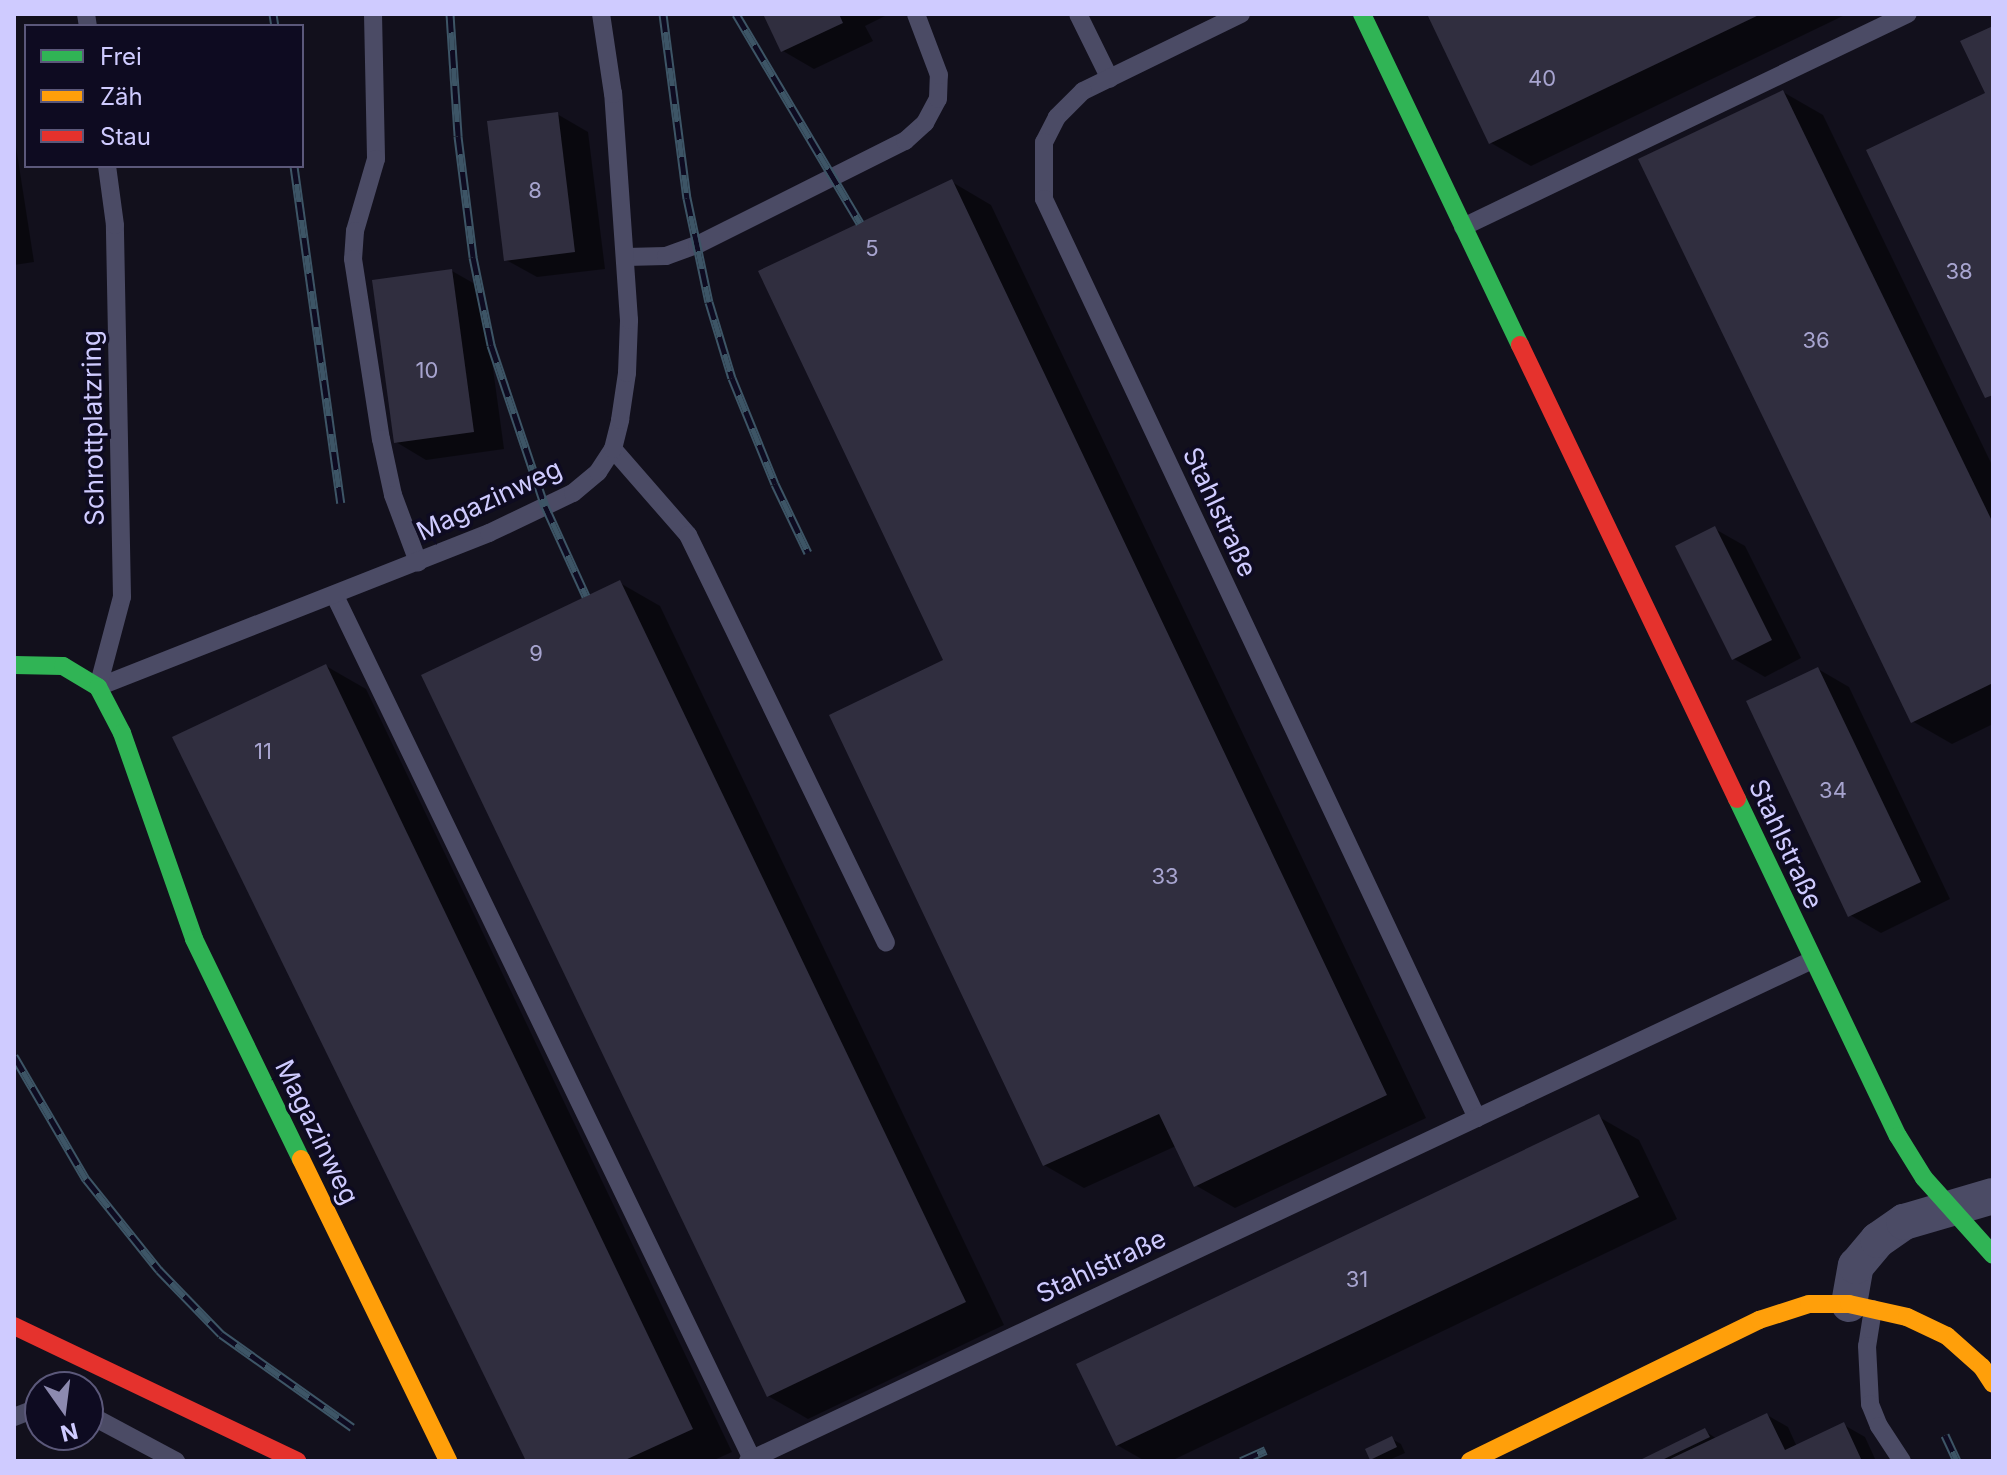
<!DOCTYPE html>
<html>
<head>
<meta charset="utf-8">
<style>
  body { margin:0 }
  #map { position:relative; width:2007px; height:1475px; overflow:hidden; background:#12101c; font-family:Inter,sans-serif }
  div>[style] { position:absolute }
  .shadow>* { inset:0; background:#0007 }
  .building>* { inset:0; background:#302e3f }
  .lane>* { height:18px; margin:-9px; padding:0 9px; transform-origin:9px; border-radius:9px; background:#4b4b65 }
  .street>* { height:36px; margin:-18px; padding:0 18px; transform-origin:18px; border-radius:18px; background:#4b4b65 }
  .fast>* { height:18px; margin:-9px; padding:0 9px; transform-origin:9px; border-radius:9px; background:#30b455 }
  .slow>* { height:18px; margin:-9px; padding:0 9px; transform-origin:9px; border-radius:9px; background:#ff9f0a }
  .jam>* { height:18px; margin:-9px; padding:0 9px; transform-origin:9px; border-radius:9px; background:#e5322d }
  .rail>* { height:9px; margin-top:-4.5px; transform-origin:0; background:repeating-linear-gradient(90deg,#0e0b21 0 18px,#3d5566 0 36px); box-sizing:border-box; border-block:2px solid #3d5566 }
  span { translate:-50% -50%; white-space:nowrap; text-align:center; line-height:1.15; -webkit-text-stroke:7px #0e0b21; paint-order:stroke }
  .number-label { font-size:22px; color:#a7a4cf }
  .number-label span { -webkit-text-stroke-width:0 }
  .street-label { font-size:26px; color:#cfcbff }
  .frame { position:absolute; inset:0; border:16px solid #cfcbff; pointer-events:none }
  .legend { position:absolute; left:24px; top:24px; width:280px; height:144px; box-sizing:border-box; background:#0e0b21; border:2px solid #5b587a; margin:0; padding:10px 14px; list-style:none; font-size:24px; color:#cfcbff }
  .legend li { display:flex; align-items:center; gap:16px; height:40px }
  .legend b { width:40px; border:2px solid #5b587a }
  .north { position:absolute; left:24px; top:1371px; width:80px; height:80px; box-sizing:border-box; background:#0e0b21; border:2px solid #5b587a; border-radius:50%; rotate:166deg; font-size:22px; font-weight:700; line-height:32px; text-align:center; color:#cfcbff }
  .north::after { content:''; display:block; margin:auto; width:28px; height:36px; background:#8d8ab0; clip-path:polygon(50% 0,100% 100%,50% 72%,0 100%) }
</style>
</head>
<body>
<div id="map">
  <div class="shadow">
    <div style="clip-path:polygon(765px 14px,889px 14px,865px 26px,873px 41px,814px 69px,783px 51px)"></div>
    <div style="clip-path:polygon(1429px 14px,1847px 14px,1531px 166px,1491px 143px)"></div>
    <div style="clip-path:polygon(1783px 92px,1823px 115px,1993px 467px,1993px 724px,1952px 744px,1912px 721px)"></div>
    <div style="clip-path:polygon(557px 114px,588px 132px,605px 269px,537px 277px,506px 260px)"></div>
    <div style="clip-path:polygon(14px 134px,34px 262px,14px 265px)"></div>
    <div style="clip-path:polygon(952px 182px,991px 205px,1426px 1118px,1235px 1208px,1195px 1185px,1176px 1146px,1084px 1188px,1044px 1165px)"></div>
    <div style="clip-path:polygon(452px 271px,482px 288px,504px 449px,426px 460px,396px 442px)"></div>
    <div style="clip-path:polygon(1715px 529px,1745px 546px,1801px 658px,1765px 677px,1734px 659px)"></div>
    <div style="clip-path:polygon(620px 583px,660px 606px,1004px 1325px,808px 1419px,768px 1396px)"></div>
    <div style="clip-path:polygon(326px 666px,366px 689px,732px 1452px,712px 1461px,528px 1461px)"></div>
    <div style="clip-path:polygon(1818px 669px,1849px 687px,1950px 899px,1881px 933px,1850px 915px)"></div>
    <div style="clip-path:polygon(1599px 1117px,1639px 1140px,1677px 1219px,1171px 1461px,1145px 1461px,1117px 1445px)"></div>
    <div style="clip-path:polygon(1767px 1415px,1788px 1427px,1797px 1447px,1844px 1425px,1865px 1437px,1876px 1461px,1643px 1461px,1705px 1431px,1717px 1439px)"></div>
    <div style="clip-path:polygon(1392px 1439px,1401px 1444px,1405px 1453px,1387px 1461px,1371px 1458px)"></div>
  </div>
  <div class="building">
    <div style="clip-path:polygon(763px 14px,839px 14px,843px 23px,781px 52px)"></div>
    <div style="clip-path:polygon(1427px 14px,1761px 14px,1489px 144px)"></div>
    <div style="clip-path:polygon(1993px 26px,1993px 395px,1985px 398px,1866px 150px,1985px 93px,1960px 41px)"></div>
    <div style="clip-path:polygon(1783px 90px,1993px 523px,1993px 683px,1911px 723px,1638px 159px)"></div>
    <div style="clip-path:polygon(558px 112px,575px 252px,504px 261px,487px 121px)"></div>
    <div style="clip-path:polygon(952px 179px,1387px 1095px,1194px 1187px,1159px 1114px,1043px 1166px,829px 715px,943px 660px,758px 271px)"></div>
    <div style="clip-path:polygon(452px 269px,474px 432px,394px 443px,372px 280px)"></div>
    <div style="clip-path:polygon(1715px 526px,1772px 640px,1732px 660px,1675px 546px)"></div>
    <div style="clip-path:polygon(620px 580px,966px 1302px,767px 1397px,421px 675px)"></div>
    <div style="clip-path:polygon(326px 664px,693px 1429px,623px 1461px,526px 1461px,172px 737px)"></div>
    <div style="clip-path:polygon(1818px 667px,1921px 882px,1848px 917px,1746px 701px)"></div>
    <div style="clip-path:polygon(1599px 1114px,1639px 1197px,1116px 1446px,1076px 1364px)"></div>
    <div style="clip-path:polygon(1767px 1413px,1785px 1450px,1844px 1422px,1862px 1461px,1666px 1461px)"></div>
    <div style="clip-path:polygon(1705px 1428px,1710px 1437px,1660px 1461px,1638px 1461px)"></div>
    <div style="clip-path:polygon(1392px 1436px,1397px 1447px,1370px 1460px,1365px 1449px)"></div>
  </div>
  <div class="lane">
    <div style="left:86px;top:14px;width:12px;rotate:81deg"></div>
    <div style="left:373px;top:14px;width:145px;rotate:88.8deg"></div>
    <div style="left:376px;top:159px;width:75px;rotate:106.3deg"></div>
    <div style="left:355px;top:231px;width:28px;rotate:94deg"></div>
    <div style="left:353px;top:259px;width:182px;rotate:81.2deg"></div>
    <div style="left:381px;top:439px;width:57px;rotate:77.9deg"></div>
    <div style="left:393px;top:495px;width:72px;rotate:69.5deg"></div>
    <div style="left:1078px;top:14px;width:72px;rotate:63.8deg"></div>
    <div style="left:1241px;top:14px;width:176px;rotate:154deg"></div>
    <div style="left:1083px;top:91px;width:37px;rotate:135deg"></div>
    <div style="left:1057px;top:117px;width:28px;rotate:117deg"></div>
    <div style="left:1044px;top:142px;width:57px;rotate:90deg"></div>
    <div style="left:1044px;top:199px;width:1016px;rotate:64.77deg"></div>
    <div style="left:1463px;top:227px;width:493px;rotate:-25.6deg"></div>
    <div style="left:626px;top:257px;width:40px;rotate:-1.4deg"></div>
    <div style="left:666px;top:256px;width:33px;rotate:-20deg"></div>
    <div style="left:697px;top:245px;width:233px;rotate:-26.6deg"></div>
    <div style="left:905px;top:141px;width:27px;rotate:-42deg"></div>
    <div style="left:925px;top:123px;width:27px;rotate:-62deg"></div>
    <div style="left:938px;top:99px;width:24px;rotate:-88deg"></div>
    <div style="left:939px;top:75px;width:65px;rotate:-110.7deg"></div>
    <div style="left:613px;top:449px;width:114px;rotate:48.9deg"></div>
    <div style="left:688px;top:535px;width:453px;rotate:64.1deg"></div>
    <div style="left:335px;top:596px;width:958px;rotate:64.21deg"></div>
    <div style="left:98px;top:687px;width:420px;rotate:-21.5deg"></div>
    <div style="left:489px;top:533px;width:93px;rotate:-25.5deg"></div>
    <div style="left:573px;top:493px;width:33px;rotate:-40deg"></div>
    <div style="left:598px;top:472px;width:27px;rotate:-57deg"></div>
    <div style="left:613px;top:449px;width:30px;rotate:-76deg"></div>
    <div style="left:620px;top:420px;width:48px;rotate:-81.5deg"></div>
    <div style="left:627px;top:373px;width:53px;rotate:-87.8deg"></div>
    <div style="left:629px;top:320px;width:227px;rotate:-94deg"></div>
    <div style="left:613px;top:94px;width:81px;rotate:-98.5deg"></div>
    <div style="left:98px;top:687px;width:93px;rotate:-75.1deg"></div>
    <div style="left:122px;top:597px;width:372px;rotate:-91.1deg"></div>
    <div style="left:115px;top:225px;width:60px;rotate:-97.7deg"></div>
    <div style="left:1873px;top:1309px;width:37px;rotate:99deg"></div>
    <div style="left:1867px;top:1346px;width:58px;rotate:87deg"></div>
    <div style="left:1870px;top:1404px;width:24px;rotate:68deg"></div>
    <div style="left:1879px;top:1426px;width:42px;rotate:56.7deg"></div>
    <div style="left:88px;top:1414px;width:100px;rotate:28.1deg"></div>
    <div style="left:14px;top:1417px;width:28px;rotate:-21deg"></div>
    <div style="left:748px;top:1461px;width:1176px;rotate:-25.21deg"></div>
  </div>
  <div class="street">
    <div style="left:1849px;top:1304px;width:39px;rotate:-80deg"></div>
    <div style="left:1856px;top:1266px;width:34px;rotate:-50deg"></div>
    <div style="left:1878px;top:1240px;width:32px;rotate:-35deg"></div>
    <div style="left:1904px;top:1222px;width:93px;rotate:-16.3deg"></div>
  </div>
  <div class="fast">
    <div style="left:1362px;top:14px;width:367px;rotate:64.5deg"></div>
    <div style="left:14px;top:665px;width:49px;rotate:1.2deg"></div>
    <div style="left:63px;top:666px;width:41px;rotate:31deg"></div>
    <div style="left:98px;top:687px;width:52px;rotate:62.4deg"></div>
    <div style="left:122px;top:733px;width:218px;rotate:70.7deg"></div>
    <div style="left:194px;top:939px;width:245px;rotate:64.1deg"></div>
    <div style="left:1737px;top:799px;width:373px;rotate:64.5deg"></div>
    <div style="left:1898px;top:1136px;width:49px;rotate:58.2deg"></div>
    <div style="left:1924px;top:1178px;width:103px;rotate:48.1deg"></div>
  </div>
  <div class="slow">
    <div style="left:301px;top:1159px;width:336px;rotate:64deg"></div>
    <div style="left:1470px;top:1461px;width:322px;rotate:-26deg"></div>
    <div style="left:1759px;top:1320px;width:52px;rotate:-17.7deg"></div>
    <div style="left:1809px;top:1304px;width:40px"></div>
    <div style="left:1849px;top:1304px;width:59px;rotate:12.6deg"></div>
    <div style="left:1907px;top:1317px;width:44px;rotate:25.4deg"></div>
    <div style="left:1947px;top:1336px;width:47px;rotate:41.5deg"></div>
    <div style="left:1982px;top:1367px;width:20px;rotate:57deg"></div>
  </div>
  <div class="jam">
    <div style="left:1520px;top:345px;width:503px;rotate:64.45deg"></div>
    <div style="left:14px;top:1326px;width:314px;rotate:25.5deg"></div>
  </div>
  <div class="rail">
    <div style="left:273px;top:14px;width:12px;rotate:81deg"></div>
    <div style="left:450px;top:14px;width:122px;rotate:86.2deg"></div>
    <div style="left:458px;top:136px;width:122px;rotate:82.9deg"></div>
    <div style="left:473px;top:257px;width:90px;rotate:78.4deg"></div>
    <div style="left:491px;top:345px;width:170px;rotate:71.5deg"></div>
    <div style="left:545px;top:506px;width:99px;rotate:65.5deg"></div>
    <div style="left:663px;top:14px;width:186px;rotate:82.6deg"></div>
    <div style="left:687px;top:198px;width:106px;rotate:78.1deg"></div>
    <div style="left:709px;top:302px;width:79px;rotate:73.2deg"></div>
    <div style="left:732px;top:378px;width:114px;rotate:67.9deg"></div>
    <div style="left:775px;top:484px;width:76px;rotate:64.4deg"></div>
    <div style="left:736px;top:14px;width:243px;rotate:59.3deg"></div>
    <div style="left:294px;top:166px;width:340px;rotate:82.1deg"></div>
    <div style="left:14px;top:1056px;width:143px;rotate:59.7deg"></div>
    <div style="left:86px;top:1179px;width:117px;rotate:51.3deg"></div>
    <div style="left:159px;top:1270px;width:89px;rotate:45.9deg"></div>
    <div style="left:221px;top:1334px;width:161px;rotate:35.4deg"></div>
    <div style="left:1945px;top:1435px;width:29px;rotate:65deg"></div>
    <div style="left:1241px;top:1461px;width:27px;rotate:-24deg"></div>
  </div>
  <div class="number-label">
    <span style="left:1542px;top:79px">40</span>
    <span style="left:535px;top:191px">8</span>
    <span style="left:872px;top:249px">5</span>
    <span style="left:1959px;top:272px">38</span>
    <span style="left:1816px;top:341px">36</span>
    <span style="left:427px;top:371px">10</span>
    <span style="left:536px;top:654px">9</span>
    <span style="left:263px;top:752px">11</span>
    <span style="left:1833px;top:791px">34</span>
    <span style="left:1165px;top:877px">33</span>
    <span style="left:1357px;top:1280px">31</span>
  </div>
  <div class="street-label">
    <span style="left:93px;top:428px;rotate:-91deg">Schrottplatzring</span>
    <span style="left:489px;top:500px;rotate:-25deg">Magazinweg</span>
    <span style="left:1220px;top:512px;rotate:65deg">Stahlstraße</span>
    <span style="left:1786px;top:844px;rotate:65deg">Stahlstraße</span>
    <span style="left:317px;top:1132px;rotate:64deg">Magazinweg</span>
    <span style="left:1101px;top:1266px;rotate:-25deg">Stahlstraße</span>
  </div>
  <div class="frame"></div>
  <ul class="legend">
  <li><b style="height:10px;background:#30b455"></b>Frei</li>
  <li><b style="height:10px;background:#ff9f0a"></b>Zäh</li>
  <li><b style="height:10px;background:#e5322d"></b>Stau</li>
  </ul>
  <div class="north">N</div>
</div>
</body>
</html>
